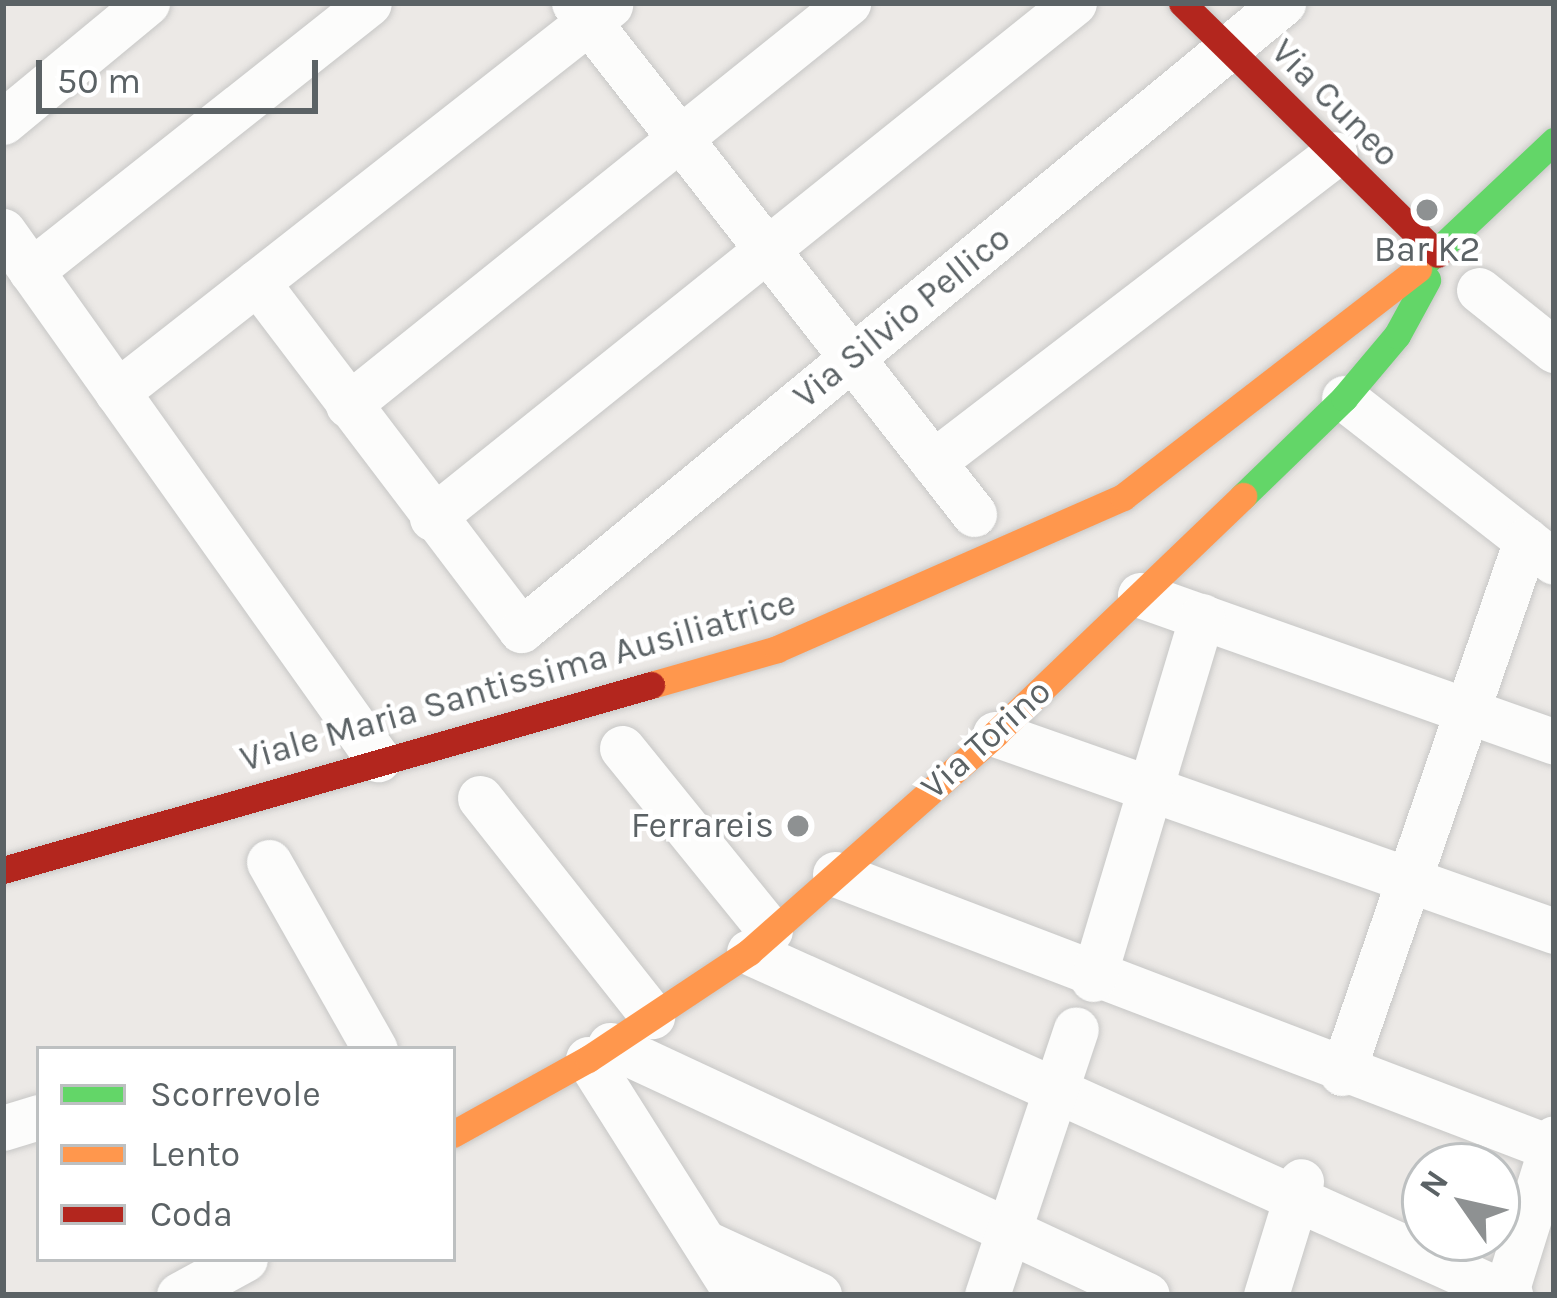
<!DOCTYPE html>
<html>
<head>
<meta charset="utf-8">
<style>
  body { margin:0 }
  #map { position:relative; width:1557px; height:1298px; overflow:hidden; background:#ece9e6; font-family:Karla,sans-serif }
  div>[style] { position:absolute }
  .roads { filter:drop-shadow(0 0 3px #c7c7c6) drop-shadow(0 0 3px #c7c7c6) }
  .street>* { height:45px; margin:-22.5px; padding:0 22.5px; transform-origin:22.5px; border-radius:22.5px; background:#fcfcfb }
  .fast>* { height:27px; margin:-13.5px; padding:0 13.5px; transform-origin:13.5px; border-radius:13.5px; background:#63d668 }
  .slow>* { height:27px; margin:-13.5px; padding:0 13.5px; transform-origin:13.5px; border-radius:13.5px; background:#ff974d }
  .jam>* { height:27px; margin:-13.5px; padding:0 13.5px; transform-origin:13.5px; border-radius:13.5px; background:#b3261e }
  .dots>* { width:33px; height:33px; translate:-50% -50%; box-sizing:border-box; border:6px solid #fff; border-radius:50% }
  span { translate:-50% -50%; white-space:nowrap; text-align:center; line-height:1.15; -webkit-text-stroke:9px #fff; paint-order:stroke }
  .street-label { font-size:36px; color:#5b6265 }
  .poi-label { font-size:36px; color:#5b6265 }
  .right { translate:-100% -50%; text-align:right }
  .frame { position:absolute; inset:0; border:6px solid #5b6265; pointer-events:none }
  .legend { position:absolute; left:36px; top:1046px; width:420px; height:216px; box-sizing:border-box; background:#fff; border:3px solid #bdc0c1; margin:0; padding:15px 21px; list-style:none; font-size:36px; color:#5b6265 }
  .legend li { display:flex; align-items:center; gap:24px; height:60px }
  .legend b { width:60px; border:3px solid #bdc0c1 }
  .north { position:absolute; left:1401px; top:1142px; width:120px; height:120px; box-sizing:border-box; background:#fff; border:3px solid #bdc0c1; border-radius:50%; rotate:304deg; font-size:33px; font-weight:700; line-height:48px; text-align:center; color:#5b6265 }
  .north::after { content:''; display:block; margin:auto; width:42px; height:54px; background:#8e9192; clip-path:polygon(50% 0,100% 100%,50% 72%,0 100%) }
  .scale { position:absolute; left:36px; top:60px; width:282px; height:54px; box-sizing:border-box; border:6px solid #5b6265; border-top:0; padding-left:15px; font-size:36px; line-height:42px; white-space:nowrap; color:#5b6265; -webkit-text-stroke:9px #fff; paint-order:stroke }
</style>
</head>
<body>
<div id="map">
  <div class="roads">
    <div class="street">
      <div style="left:574px;top:3px;width:649px;rotate:51.95deg"></div>
      <div style="left:3px;top:122px;width:187px;rotate:-39.6deg"></div>
      <div style="left:3px;top:231px;width:648px;rotate:54.62deg"></div>
      <div style="left:31px;top:271px;width:431px;rotate:-38.4deg"></div>
      <div style="left:257px;top:282px;width:437px;rotate:52.8deg"></div>
      <div style="left:521px;top:630px;width:987px;rotate:-39.45deg"></div>
      <div style="left:1479px;top:290px;width:96px;rotate:38.7deg"></div>
      <div style="left:117px;top:392px;width:627px;rotate:-38.13deg"></div>
      <div style="left:1344px;top:398px;width:266px;rotate:38deg"></div>
      <div style="left:348px;top:405px;width:642px;rotate:-38.8deg"></div>
      <div style="left:933px;top:462px;width:506px;rotate:-37.46deg"></div>
      <div style="left:432px;top:518px;width:823px;rotate:-38.74deg"></div>
      <div style="left:1140px;top:595px;width:439px;rotate:19.5deg"></div>
      <div style="left:995px;top:734px;width:593px;rotate:19.41deg"></div>
      <div style="left:622px;top:748px;width:235px;rotate:51deg"></div>
      <div style="left:480px;top:798px;width:278px;rotate:51.7deg"></div>
      <div style="left:269px;top:862px;width:215px;rotate:60.5deg"></div>
      <div style="left:835px;top:874px;width:770px;rotate:20.93deg"></div>
      <div style="left:749px;top:952px;width:835px;rotate:24.26deg"></div>
      <div style="left:1093px;top:979px;width:379px;rotate:-73.3deg"></div>
      <div style="left:610px;top:1045px;width:592px;rotate:24.96deg"></div>
      <div style="left:588px;top:1059px;width:279px;rotate:57.7deg"></div>
      <div style="left:1342px;top:1073px;width:564px;rotate:-70.95deg"></div>
      <div style="left:3px;top:1128px;width:38px;rotate:-17deg"></div>
      <div style="left:710px;top:1245px;width:120px;rotate:24.6deg"></div>
      <div style="left:179px;top:1295px;width:75px;rotate:-28.6deg"></div>
      <div style="left:987px;top:1295px;width:280px;rotate:-71.5deg"></div>
      <div style="left:1266px;top:1295px;width:119px;rotate:-72.9deg"></div>
      <div style="left:1505px;top:1295px;width:164px;rotate:-72.7deg"></div>
    </div>
    <div class="fast">
      <div style="left:1418px;top:269px;width:187px;rotate:-43.3deg"></div>
      <div style="left:1243px;top:496px;width:141px;rotate:-44.1deg"></div>
      <div style="left:1344px;top:398px;width:82px;rotate:-49.9deg"></div>
      <div style="left:1397px;top:335px;width:63px;rotate:-61.4deg"></div>
    </div>
    <div class="slow">
      <div style="left:651px;top:685px;width:131px;rotate:-15.9deg"></div>
      <div style="left:777px;top:649px;width:378px;rotate:-23.7deg"></div>
      <div style="left:1123px;top:497px;width:373px;rotate:-37.7deg"></div>
      <div style="left:453px;top:1134px;width:154px;rotate:-29.1deg"></div>
      <div style="left:588px;top:1059px;width:193px;rotate:-33.6deg"></div>
      <div style="left:749px;top:952px;width:329px;rotate:-41.5deg"></div>
      <div style="left:995px;top:734px;width:344px;rotate:-43.8deg"></div>
    </div>
    <div class="jam">
      <div style="left:1182px;top:3px;width:358px;rotate:44.5deg"></div>
      <div style="left:3px;top:870px;width:674px;rotate:-15.93deg"></div>
    </div>
  </div>
  <div class="dots">
    <div style="left:1427px;top:210px;background:#8e9192"></div>
    <div style="left:798px;top:826px;background:#8e9192"></div>
  </div>
  <div class="street-label">
    <span style="left:1335px;top:103px;rotate:45deg">Via Cuneo</span>
    <span style="left:902px;top:317px;rotate:-39deg">Via Silvio Pellico</span>
    <span style="left:518px;top:681px;rotate:-16deg">Viale Maria Santissima Ausiliatrice</span>
    <span style="left:986px;top:739px;rotate:-42deg">Via Torino</span>
  </div>
  <div class="poi-label">
    <span style="left:1427px;top:250px">Bar K2</span>
    <span class="right" style="left:774px;top:826px">Ferrareis</span>
  </div>
  <div class="frame"></div>
  <ul class="legend">
  <li><b style="height:15px;background:#63d668"></b>Scorrevole</li>
  <li><b style="height:15px;background:#ff974d"></b>Lento</li>
  <li><b style="height:15px;background:#b3261e"></b>Coda</li>
  </ul>
  <div class="north">N</div>
  <div class="scale">50 m</div>
</div>
</body>
</html>
